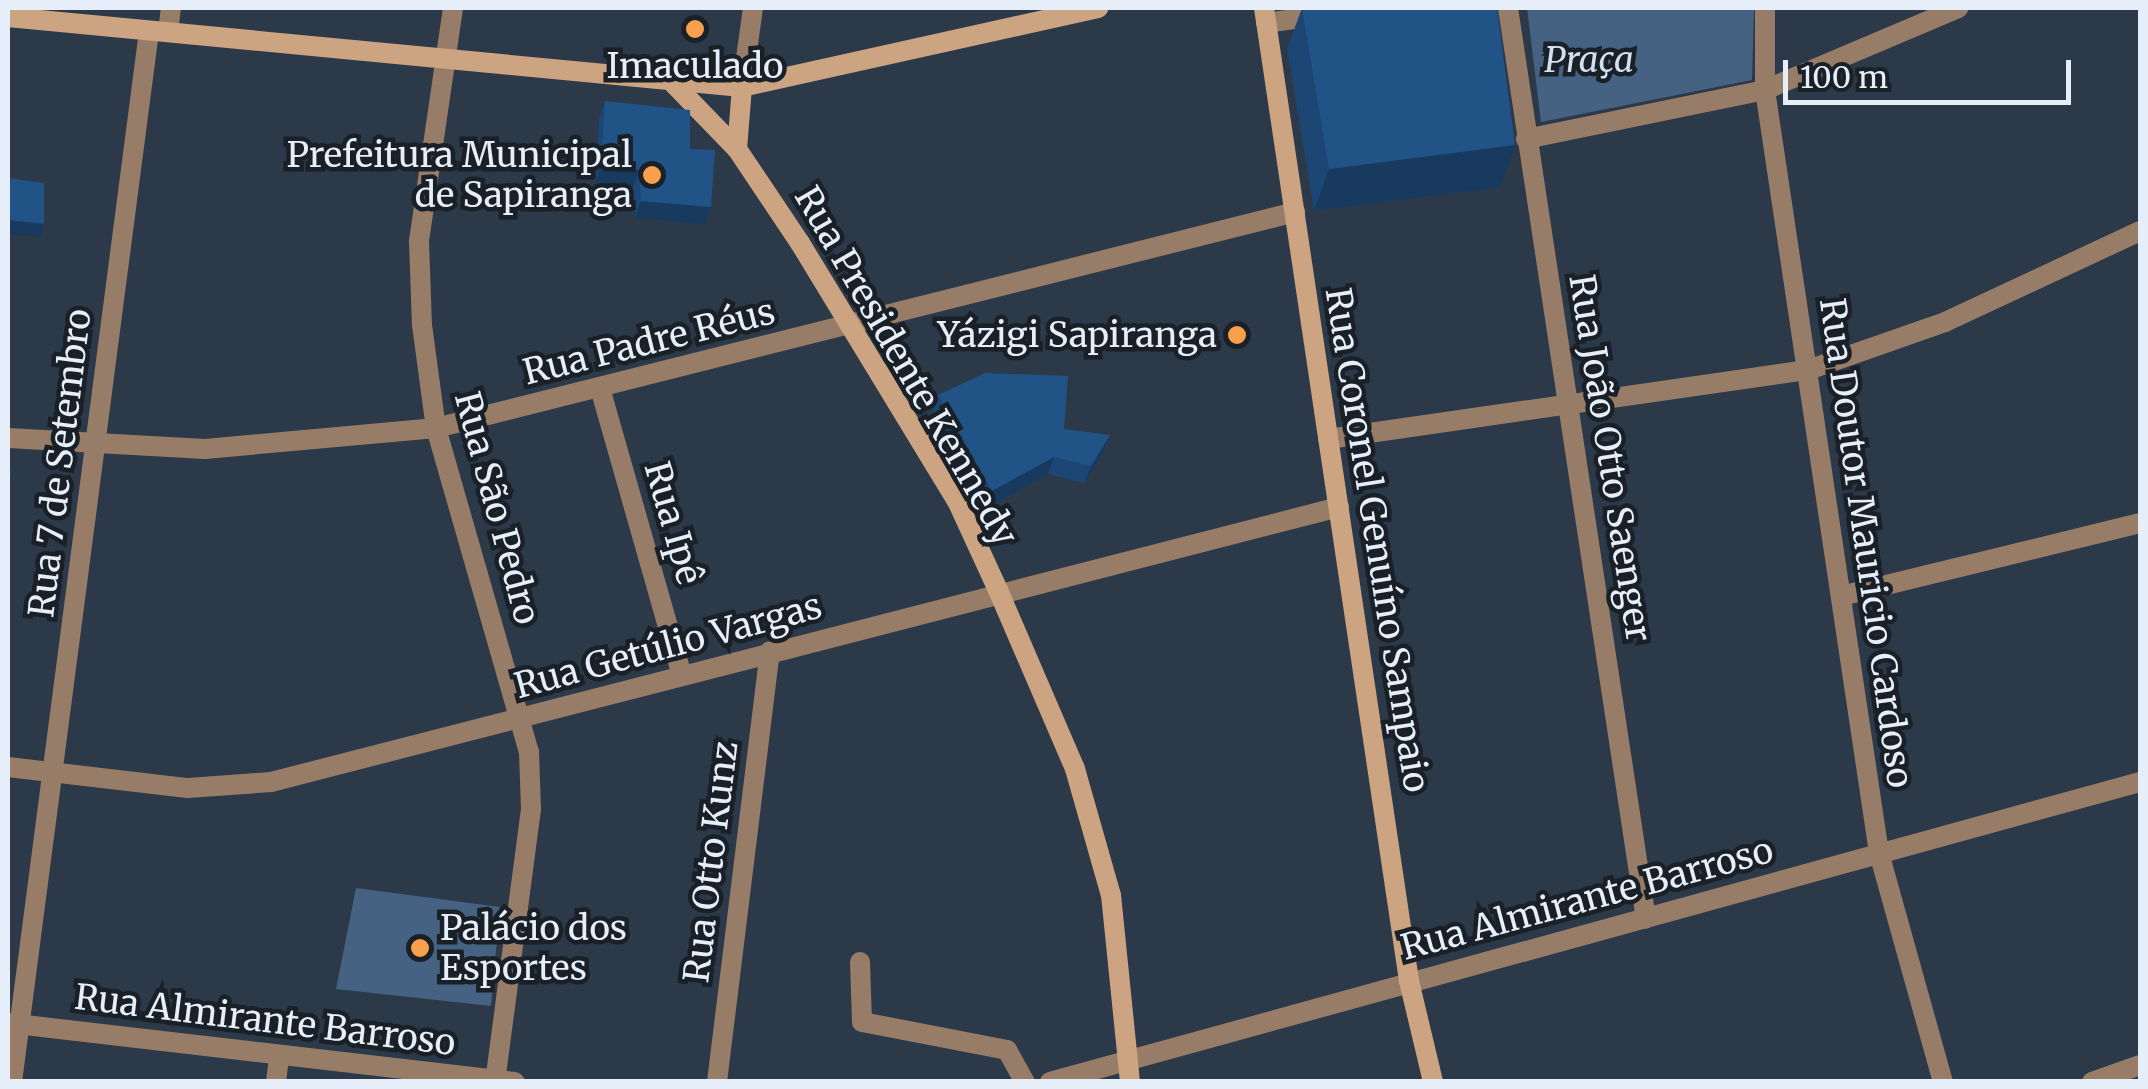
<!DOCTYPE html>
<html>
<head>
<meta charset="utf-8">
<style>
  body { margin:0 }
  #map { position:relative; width:2148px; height:1089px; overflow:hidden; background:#2b3948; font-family:Merriweather,serif }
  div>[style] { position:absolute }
  .green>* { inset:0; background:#456283 }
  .minor>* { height:20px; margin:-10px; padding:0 10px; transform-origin:10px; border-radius:10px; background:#977d67 }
  .tertiary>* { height:20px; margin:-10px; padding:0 10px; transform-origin:10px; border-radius:10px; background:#977d67 }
  .secondary>* { height:20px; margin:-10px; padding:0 10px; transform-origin:10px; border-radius:10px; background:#cda481 }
  .wall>* { inset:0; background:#1c4774 }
  .shaded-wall>* { inset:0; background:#173a5e }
  .building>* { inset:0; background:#215387 }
  .dots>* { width:28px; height:28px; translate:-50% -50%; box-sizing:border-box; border:5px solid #192027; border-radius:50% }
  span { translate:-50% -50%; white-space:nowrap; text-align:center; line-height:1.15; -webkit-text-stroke:9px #192027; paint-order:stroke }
  .park-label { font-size:35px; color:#d1dfef; font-style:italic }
  .poi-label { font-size:35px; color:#e6eff9 }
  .right { translate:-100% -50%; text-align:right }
  .left { translate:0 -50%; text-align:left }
  .street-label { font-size:35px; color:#e6eff9 }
  .frame { position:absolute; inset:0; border:10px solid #e6eff9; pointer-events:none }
  .scale { position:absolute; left:1783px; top:60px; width:288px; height:45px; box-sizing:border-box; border:5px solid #e6eff9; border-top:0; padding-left:12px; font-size:30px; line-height:35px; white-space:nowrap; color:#e6eff9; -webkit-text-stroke:8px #192027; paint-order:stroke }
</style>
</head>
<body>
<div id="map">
  <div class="green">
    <div style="clip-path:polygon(1527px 8px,1754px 8px,1752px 80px,1541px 122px)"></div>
    <div style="clip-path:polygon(356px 888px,500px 907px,491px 1006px,336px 989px)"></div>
  </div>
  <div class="minor">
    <div style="left:453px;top:8px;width:235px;rotate:98.3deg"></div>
    <div style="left:419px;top:241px;width:84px;rotate:88deg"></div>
    <div style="left:422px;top:325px;width:104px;rotate:82.3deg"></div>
    <div style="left:436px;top:428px;width:337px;rotate:74deg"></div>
    <div style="left:529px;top:752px;width:57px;rotate:88deg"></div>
    <div style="left:531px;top:809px;width:275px;rotate:97.5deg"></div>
    <div style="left:1508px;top:8px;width:921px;rotate:81.39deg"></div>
    <div style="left:1765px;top:8px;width:82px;rotate:90deg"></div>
    <div style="left:1765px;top:90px;width:771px;rotate:81.5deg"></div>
    <div style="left:1879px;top:853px;width:238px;rotate:74.4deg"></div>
    <div style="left:1266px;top:23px;width:111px;rotate:-7.8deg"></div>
    <div style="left:168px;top:32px;width:24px;rotate:-83deg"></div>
    <div style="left:742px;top:87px;width:80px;rotate:-82.1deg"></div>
    <div style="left:1526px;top:139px;width:244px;rotate:-11.6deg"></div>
    <div style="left:1765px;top:90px;width:210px;rotate:-23deg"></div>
    <div style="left:600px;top:388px;width:299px;rotate:74.1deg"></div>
    <div style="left:1328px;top:439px;width:485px;rotate:-8.2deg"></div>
    <div style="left:1808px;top:370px;width:145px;rotate:-19.3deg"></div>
    <div style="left:1945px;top:322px;width:215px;rotate:-25deg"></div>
    <div style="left:1841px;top:596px;width:308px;rotate:-13.7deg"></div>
    <div style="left:8px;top:767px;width:181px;rotate:6.7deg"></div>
    <div style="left:188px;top:788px;width:83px;rotate:-4.1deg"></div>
    <div style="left:271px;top:782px;width:1103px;rotate:-14.44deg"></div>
    <div style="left:860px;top:962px;width:60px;rotate:88.1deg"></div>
    <div style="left:862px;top:1022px;width:148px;rotate:10.9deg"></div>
    <div style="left:1007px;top:1050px;width:37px;rotate:61deg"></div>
    <div style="left:8px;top:1023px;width:510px;rotate:6.64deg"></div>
    <div style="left:12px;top:1082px;width:1060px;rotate:-82.57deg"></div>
    <div style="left:276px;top:1082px;width:25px;rotate:-83deg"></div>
    <div style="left:717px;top:1082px;width:434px;rotate:-83deg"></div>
    <div style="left:1050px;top:1082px;width:1131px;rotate:-15.39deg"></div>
    <div style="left:2092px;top:1082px;width:51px;rotate:-19.5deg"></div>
  </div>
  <div class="tertiary">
    <div style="left:8px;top:438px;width:197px;rotate:3.2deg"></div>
    <div style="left:205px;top:449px;width:232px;rotate:-5.2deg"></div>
    <div style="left:436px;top:428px;width:886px;rotate:-14.11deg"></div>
  </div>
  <div class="secondary">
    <div style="left:1264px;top:8px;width:984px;rotate:81.52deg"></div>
    <div style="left:1409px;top:981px;width:104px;rotate:76.6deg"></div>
    <div style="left:8px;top:17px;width:737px;rotate:5.45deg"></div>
    <div style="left:742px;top:87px;width:365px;rotate:-12.5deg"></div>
    <div style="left:672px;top:82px;width:93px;rotate:45.9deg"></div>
    <div style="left:737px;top:149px;width:113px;rotate:56.2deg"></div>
    <div style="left:800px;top:243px;width:304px;rotate:58.7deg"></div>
    <div style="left:958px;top:503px;width:96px;rotate:65.3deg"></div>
    <div style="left:998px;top:590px;width:195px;rotate:66.7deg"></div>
    <div style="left:1075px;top:769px;width:131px;rotate:74.1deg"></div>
    <div style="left:1111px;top:895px;width:188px;rotate:84.2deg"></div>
    <div style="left:737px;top:149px;width:62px;rotate:-85.4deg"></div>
  </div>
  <div class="wall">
    <div style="clip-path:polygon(1302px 8px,1500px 187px,1314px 211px,1287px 49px)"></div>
    <div style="clip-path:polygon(605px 101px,690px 149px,711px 207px,705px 224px,635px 218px,633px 187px,595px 183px,599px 119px)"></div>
    <div style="clip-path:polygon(938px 395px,1064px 429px,1110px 435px,1103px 452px,1084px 483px,1048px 474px,986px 509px,932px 413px)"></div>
  </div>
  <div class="shaded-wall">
    <div style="clip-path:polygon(1515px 145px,1500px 187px,1314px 211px,1329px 169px)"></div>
    <div style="clip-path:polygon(601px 166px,639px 170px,633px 187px,595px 183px)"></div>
    <div style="clip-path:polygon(641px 201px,711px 207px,705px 224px,635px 218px)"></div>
    <div style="clip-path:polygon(8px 220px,44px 224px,40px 237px,8px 234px)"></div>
    <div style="clip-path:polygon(1110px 435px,1103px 452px,1084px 483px,1091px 466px)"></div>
    <div style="clip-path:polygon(1054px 457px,1048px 474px,986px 509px,992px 491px)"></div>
  </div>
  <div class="building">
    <div style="clip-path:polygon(1302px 8px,1497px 8px,1515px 145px,1329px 169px)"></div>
    <div style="clip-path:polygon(605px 101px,690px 110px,690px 149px,715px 150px,711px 207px,641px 201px,639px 170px,601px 166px)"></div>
    <div style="clip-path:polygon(8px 178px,44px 183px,44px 224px,8px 220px)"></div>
    <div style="clip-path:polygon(985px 373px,1068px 376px,1064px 429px,1110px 435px,1091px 466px,1054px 457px,992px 491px,938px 395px)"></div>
    <div style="clip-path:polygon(8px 469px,11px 469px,8px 506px)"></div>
  </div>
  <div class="dots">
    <div style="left:695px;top:29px;background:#f8a04b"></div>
    <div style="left:652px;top:175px;background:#f8a04b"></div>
    <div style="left:1237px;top:335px;background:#f8a04b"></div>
    <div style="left:420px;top:948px;background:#f8a04b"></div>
  </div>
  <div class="park-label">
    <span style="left:1589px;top:60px">Praça</span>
  </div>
  <div class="poi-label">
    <span style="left:695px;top:66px">Imaculado</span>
    <span class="right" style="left:632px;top:175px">Prefeitura Municipal<br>de Sapiranga</span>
    <span class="right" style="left:1217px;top:335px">Yázigi Sapiranga</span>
    <span class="left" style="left:440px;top:948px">Palácio dos<br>Esportes</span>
  </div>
  <div class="street-label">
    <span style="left:649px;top:342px;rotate:-14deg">Rua Padre Réus</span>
    <span style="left:906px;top:366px;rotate:60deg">Rua Presidente Kennedy</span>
    <span style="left:1610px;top:458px;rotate:81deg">Rua João Otto Saenger</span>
    <span style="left:60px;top:463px;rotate:-83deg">Rua 7 de Setembro</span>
    <span style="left:497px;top:508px;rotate:75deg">Rua São Pedro</span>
    <span style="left:673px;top:523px;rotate:74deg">Rua Ipê</span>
    <span style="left:1377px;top:540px;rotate:81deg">Rua Coronel Genuíno Sampaio</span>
    <span style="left:1866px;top:543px;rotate:82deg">Rua Doutor Mauricio Cardoso</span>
    <span style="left:668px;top:646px;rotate:-15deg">Rua Getúlio Vargas</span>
    <span style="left:711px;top:862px;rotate:-83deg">Rua Otto Kunz</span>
    <span style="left:1587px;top:899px;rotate:-15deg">Rua Almirante Barroso</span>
    <span style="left:265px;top:1020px;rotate:7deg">Rua Almirante Barroso</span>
  </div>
  <div class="frame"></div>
  <div class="scale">100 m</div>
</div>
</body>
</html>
